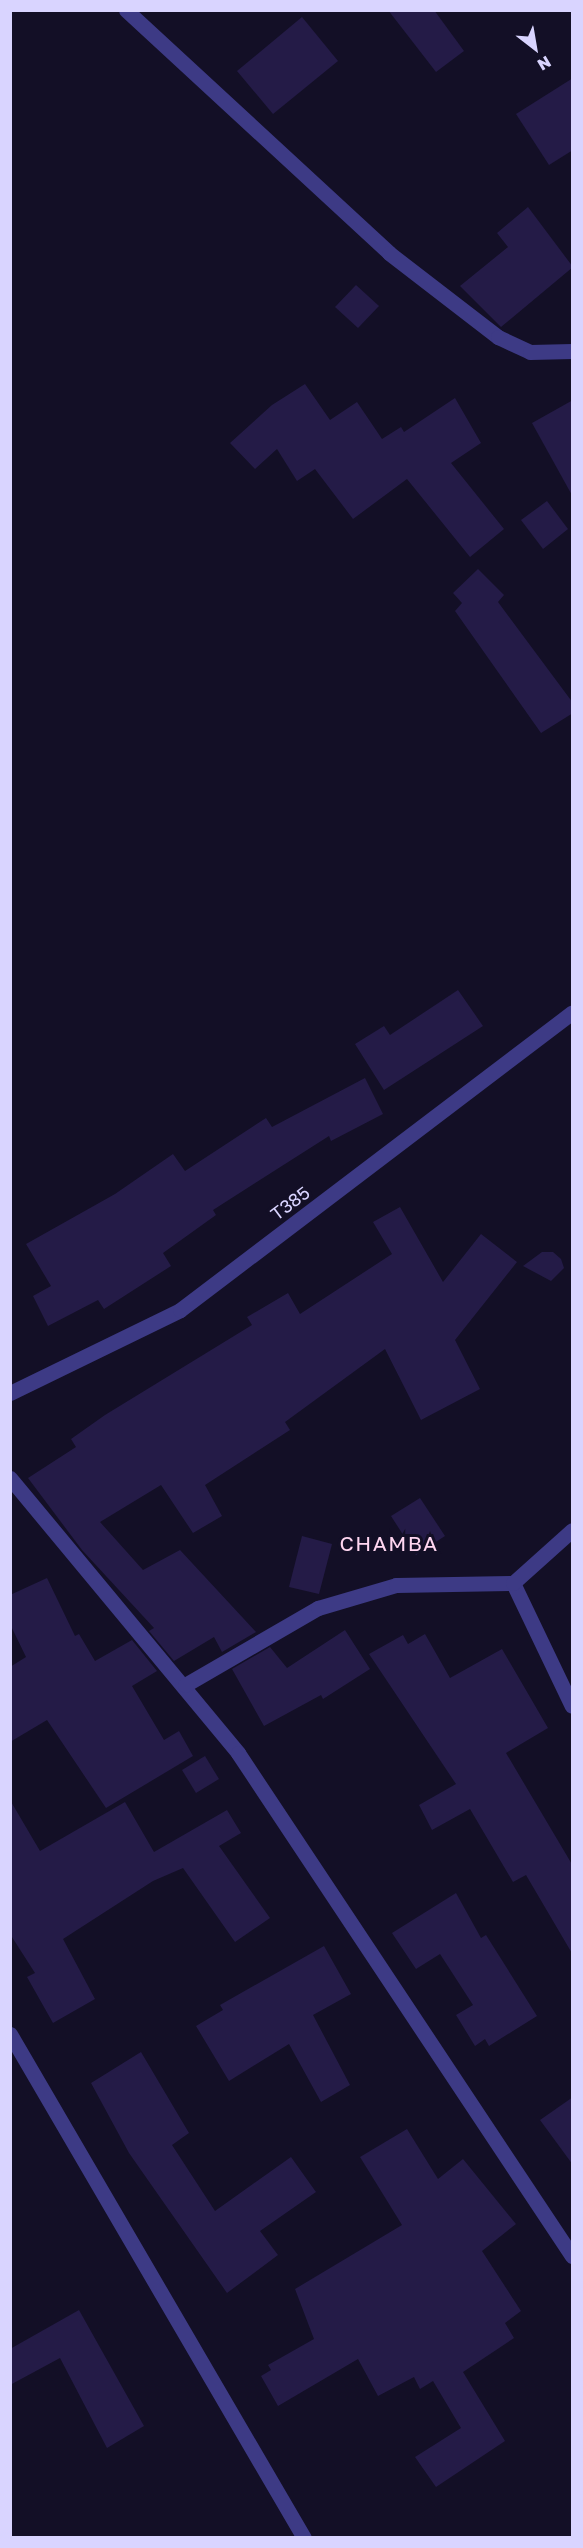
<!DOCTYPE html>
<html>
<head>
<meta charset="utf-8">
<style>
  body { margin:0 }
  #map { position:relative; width:583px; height:2548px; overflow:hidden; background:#130f26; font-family:"Golos Text",sans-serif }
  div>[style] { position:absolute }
  .building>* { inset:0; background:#241b47 }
  .minor>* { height:15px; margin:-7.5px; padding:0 7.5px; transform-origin:7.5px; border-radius:7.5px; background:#3d3a85 }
  .tertiary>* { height:15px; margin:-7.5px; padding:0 7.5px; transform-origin:7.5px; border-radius:7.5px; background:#3d3a85 }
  span { translate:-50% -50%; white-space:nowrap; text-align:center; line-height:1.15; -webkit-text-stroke:6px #130f26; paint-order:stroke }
  .street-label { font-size:18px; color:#d9d4ff }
  .quarter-label { font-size:21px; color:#ffd6f0; letter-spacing:1.5px }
  .frame { position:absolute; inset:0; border:12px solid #d9d4ff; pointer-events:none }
  .north { position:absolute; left:505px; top:18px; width:60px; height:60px; -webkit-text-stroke:4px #130f26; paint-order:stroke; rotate:149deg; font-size:16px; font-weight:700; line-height:24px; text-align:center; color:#d9d4ff }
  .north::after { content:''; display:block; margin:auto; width:21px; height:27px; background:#d9d4ff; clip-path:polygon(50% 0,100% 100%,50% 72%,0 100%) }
</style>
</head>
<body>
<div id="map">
  <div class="building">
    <div style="clip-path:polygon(388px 10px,434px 10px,464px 51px,436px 72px)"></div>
    <div style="clip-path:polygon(302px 17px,338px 61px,273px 114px,237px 71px)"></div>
    <div style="clip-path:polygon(573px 78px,573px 150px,549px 165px,516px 114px)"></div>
    <div style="clip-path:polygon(528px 207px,573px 267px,501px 327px,460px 286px,508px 247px,497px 233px)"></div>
    <div style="clip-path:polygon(356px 285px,379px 306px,358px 328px,335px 307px)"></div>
    <div style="clip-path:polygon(305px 384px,330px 420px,357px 402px,382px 439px,401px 427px,404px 432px,455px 398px,481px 443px,451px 463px,504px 529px,470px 557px,407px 479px,353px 519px,315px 469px,297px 481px,277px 449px,255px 469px,230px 443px,272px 405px)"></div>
    <div style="clip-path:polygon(573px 400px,573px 497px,532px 423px)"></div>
    <div style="clip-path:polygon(547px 501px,568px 529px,543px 549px,521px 520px)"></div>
    <div style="clip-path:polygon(478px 569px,504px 595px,498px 602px,573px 703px,573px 713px,541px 733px,455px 611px,462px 603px,453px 593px)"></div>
    <div style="clip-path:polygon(458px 990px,483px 1026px,384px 1090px,355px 1044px,384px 1026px,390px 1035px)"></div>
    <div style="clip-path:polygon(365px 1078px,383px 1114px,331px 1141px,329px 1136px,213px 1210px,216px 1215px,163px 1253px,171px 1266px,104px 1309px,98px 1300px,48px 1326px,33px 1296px,51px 1286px,26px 1244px,115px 1194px,173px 1154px,185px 1171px,266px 1118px,272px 1127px)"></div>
    <div style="clip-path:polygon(400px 1207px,443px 1282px,481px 1234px,517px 1262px,455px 1340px,480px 1389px,421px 1420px,385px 1349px,285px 1422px,290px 1430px,205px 1485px,222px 1516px,193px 1533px,161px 1485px,100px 1522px,143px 1570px,180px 1550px,256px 1632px,222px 1652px,214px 1637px,174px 1661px,149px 1631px,154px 1628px,82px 1550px,28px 1478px,76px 1447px,71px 1439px,105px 1415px,252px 1325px,247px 1317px,288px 1293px,300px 1314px,392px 1254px,373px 1222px)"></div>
    <div style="clip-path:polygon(542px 1252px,553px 1252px,561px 1259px,564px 1268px,551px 1281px,523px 1266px)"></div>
    <div style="clip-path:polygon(420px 1498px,445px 1536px,416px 1555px,391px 1516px)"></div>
    <div style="clip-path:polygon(302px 1536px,332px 1544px,319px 1594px,289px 1587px)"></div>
    <div style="clip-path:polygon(47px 1578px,75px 1636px,79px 1634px,95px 1661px,132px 1640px,157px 1671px,132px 1686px,164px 1740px,179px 1731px,193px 1756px,106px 1808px,47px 1720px,10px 1742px,10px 1667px,26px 1657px,10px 1624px,10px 1595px)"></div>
    <div style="clip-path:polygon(345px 1630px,370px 1669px,323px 1699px,321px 1695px,264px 1726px,232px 1669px,270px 1647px,287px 1668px)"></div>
    <div style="clip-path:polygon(425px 1634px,450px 1678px,502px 1649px,548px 1728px,506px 1753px,573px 1866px,573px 1955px,526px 1875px,513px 1882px,470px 1809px,432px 1830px,419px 1805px,456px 1784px,369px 1654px,403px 1635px,408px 1644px)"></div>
    <div style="clip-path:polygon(205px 1756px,219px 1779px,196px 1793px,182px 1770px)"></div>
    <div style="clip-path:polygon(10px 1800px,40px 1851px,125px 1802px,154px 1852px,227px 1810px,241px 1833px,219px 1846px,270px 1918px,235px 1942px,183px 1868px,153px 1881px,63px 1939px,95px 1999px,53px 2023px,27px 1977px,35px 1973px,10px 1934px)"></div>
    <div style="clip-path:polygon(456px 1893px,481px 1938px,486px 1935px,537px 2016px,489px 2046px,485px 2039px,475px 2046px,456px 2015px,473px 2005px,440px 1954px,416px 1969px,392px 1933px)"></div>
    <div style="clip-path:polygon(324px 1946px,351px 1994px,313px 2015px,350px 2085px,321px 2102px,289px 2044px,229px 2081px,196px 2026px,223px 2010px,220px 2005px)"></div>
    <div style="clip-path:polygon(141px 2052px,189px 2133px,172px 2145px,215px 2211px,291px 2157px,316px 2192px,260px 2231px,278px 2255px,227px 2293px,129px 2153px,91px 2083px)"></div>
    <div style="clip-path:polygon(573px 2097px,573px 2165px,540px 2120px)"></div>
    <div style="clip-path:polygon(407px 2129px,438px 2179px,463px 2159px,516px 2224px,482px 2251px,521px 2311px,505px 2323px,514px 2338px,463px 2372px,505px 2441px,436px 2487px,415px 2457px,461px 2428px,433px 2381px,420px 2389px,414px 2377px,378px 2396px,358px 2359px,278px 2406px,261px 2376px,271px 2370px,268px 2365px,314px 2339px,295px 2289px,402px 2225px,360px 2157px)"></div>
    <div style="clip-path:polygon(79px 2310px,144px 2426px,107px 2448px,60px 2358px,10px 2385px,10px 2349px)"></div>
  </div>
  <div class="minor">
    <div style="left:126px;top:10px;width:358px;rotate:42.7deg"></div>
    <div style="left:389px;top:253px;width:138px;rotate:37.6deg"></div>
    <div style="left:498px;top:337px;width:35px;rotate:25deg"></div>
    <div style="left:530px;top:352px;width:42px;rotate:-1.4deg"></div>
    <div style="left:10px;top:1478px;width:357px;rotate:50.3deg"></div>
    <div style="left:238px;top:1753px;width:604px;rotate:56.42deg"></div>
    <div style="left:513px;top:1583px;width:136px;rotate:64.4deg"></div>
    <div style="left:185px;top:1685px;width:154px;rotate:-30.1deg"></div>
    <div style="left:318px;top:1608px;width:81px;rotate:-16.4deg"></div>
    <div style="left:396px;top:1585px;width:117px;rotate:-1deg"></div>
    <div style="left:513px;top:1583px;width:79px;rotate:-41.9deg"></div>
    <div style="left:10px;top:2034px;width:583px;rotate:59.74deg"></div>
  </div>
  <div class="tertiary">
    <div style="left:10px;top:1393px;width:189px;rotate:-26deg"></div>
    <div style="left:180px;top:1310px;width:492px;rotate:-37.2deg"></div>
  </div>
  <div class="street-label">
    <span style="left:290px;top:1203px;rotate:-37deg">T385</span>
  </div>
  <div class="quarter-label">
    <span style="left:389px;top:1543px">CHAMBA</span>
  </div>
  <div class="frame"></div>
  <div class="north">N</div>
</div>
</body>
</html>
